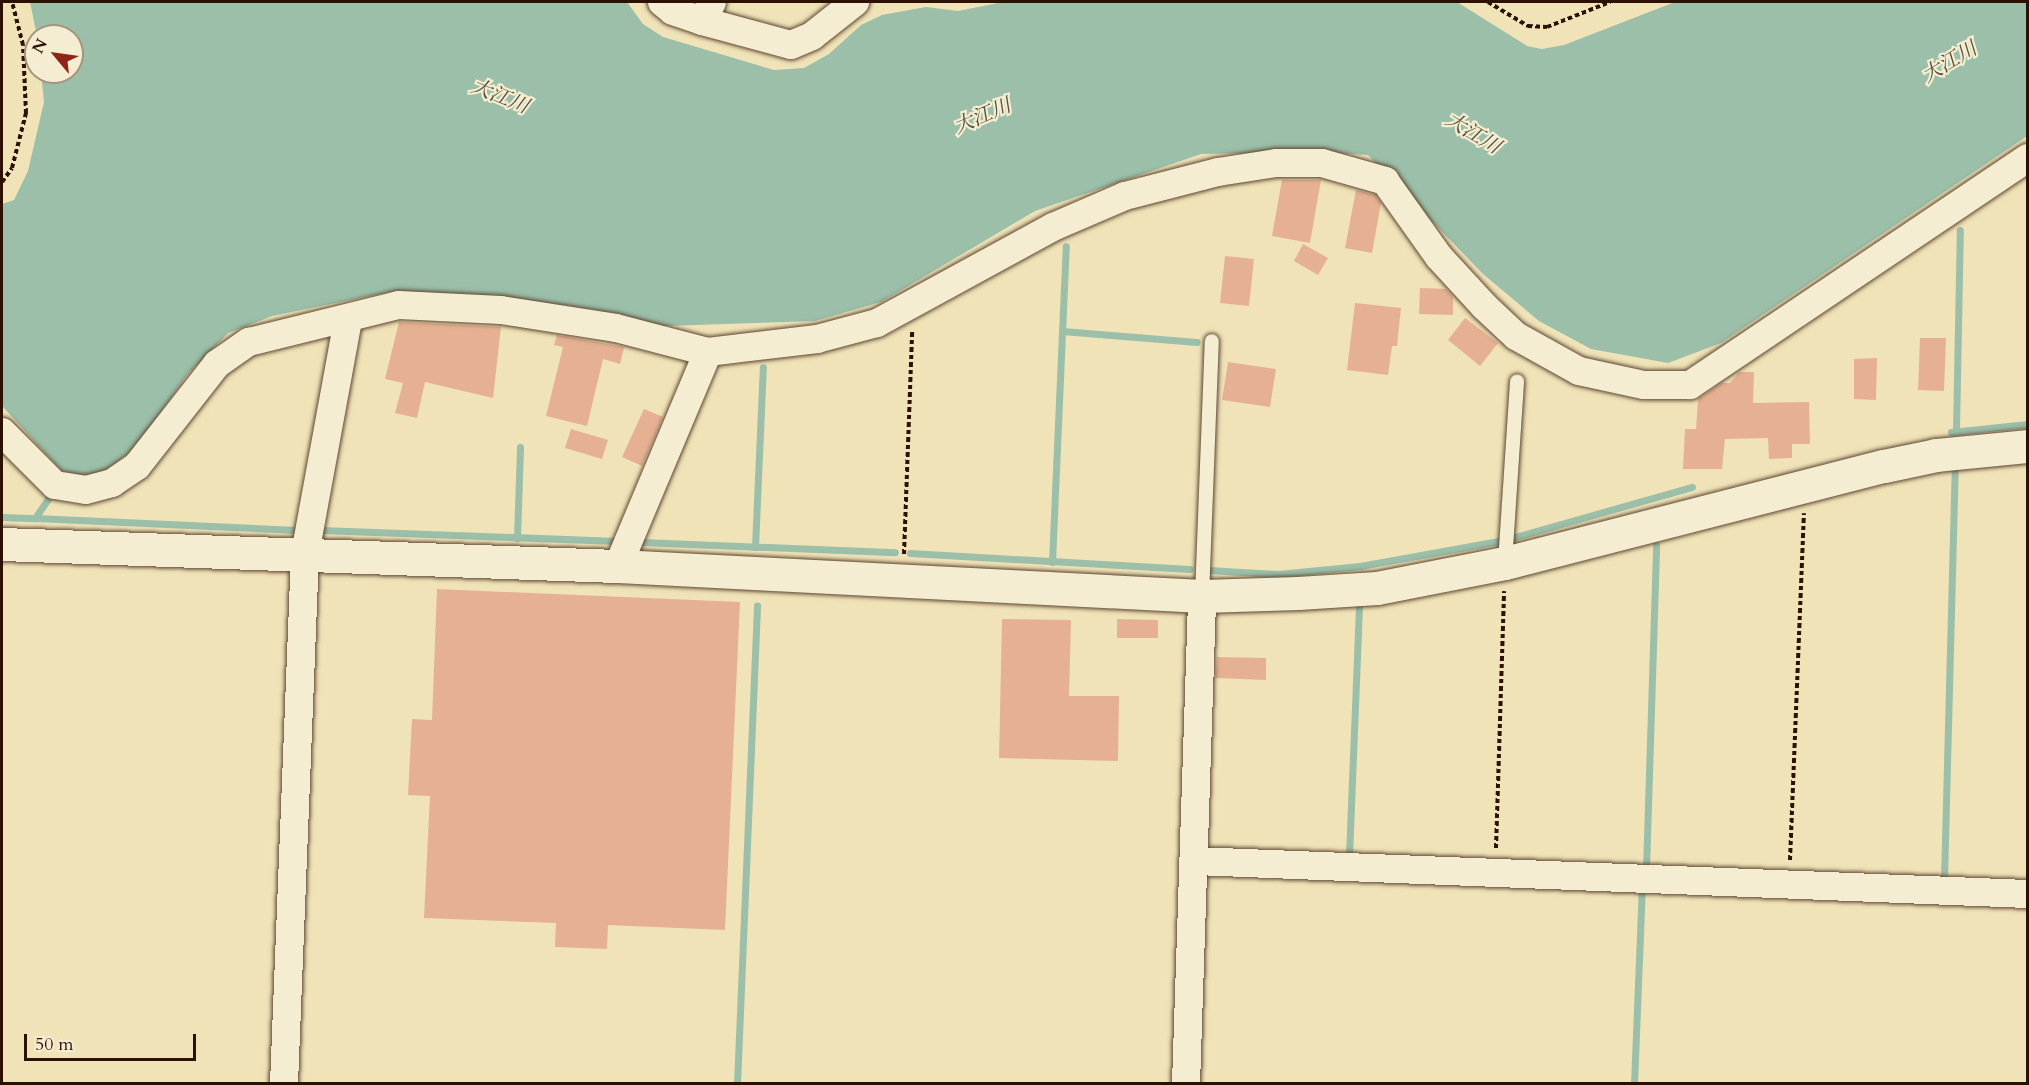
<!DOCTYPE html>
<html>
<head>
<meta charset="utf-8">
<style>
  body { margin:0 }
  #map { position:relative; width:2029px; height:1085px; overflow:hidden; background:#f0e3b8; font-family:Cardo,"Noto Serif JP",serif }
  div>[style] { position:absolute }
  .water>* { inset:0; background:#9bbfa9 }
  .stream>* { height:7px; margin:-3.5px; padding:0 3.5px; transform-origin:3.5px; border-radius:3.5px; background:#9bbfa9 }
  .building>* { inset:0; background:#e6b192 }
  .path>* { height:4px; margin-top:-2px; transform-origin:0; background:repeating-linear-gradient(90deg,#2c1103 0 4.5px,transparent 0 7.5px) }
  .roads { filter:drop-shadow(0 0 2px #5d4630) drop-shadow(0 0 2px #5d4630) }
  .service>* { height:14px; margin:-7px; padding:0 7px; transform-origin:7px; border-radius:7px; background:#f5edd1 }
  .minor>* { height:28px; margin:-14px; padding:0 14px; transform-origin:14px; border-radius:14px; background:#f5edd1 }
  .tertiary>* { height:33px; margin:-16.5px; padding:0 16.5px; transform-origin:16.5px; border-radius:16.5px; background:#f5edd1 }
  span { translate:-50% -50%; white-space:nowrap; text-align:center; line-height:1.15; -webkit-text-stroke:4.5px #f5edd1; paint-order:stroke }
  .water-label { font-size:20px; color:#534e3d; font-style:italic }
  .frame { position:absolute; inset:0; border:3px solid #2c1103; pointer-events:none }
  .north { position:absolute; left:24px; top:24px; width:60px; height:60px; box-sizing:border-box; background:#f5edd1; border:2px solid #a5957f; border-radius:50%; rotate:299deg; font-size:16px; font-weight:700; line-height:24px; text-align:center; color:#2c1103 }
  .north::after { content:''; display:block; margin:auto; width:21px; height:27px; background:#8f2418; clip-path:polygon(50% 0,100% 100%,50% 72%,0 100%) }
  .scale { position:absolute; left:24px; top:1034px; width:172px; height:27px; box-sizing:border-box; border:3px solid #2c1103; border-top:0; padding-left:8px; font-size:18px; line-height:21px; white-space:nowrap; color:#2c1103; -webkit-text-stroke:4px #f5edd1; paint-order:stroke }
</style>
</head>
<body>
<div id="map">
  <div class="water">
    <div style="clip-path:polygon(30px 2px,627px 2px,643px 24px,663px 37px,774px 70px,804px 68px,829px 54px,861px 25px,882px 15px,926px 7px,958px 11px,1003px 2px,1457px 2px,1527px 46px,1542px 49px,1564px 45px,1675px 2px,2027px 2px,2027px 136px,1721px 343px,1668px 363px,1591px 349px,1539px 321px,1483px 274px,1368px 155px,1316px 152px,1201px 154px,1035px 211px,881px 302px,815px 321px,664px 326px,491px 296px,394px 291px,272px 316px,228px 333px,187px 375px,137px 446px,95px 479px,62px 471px,2px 406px,2px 204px,14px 200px,28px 171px,44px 102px,41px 72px,72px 72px,72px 36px,37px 36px)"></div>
  </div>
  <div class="stream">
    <div style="left:1062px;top:331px;width:135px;rotate:4.7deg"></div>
    <div style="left:1956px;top:431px;width:201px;rotate:-88.9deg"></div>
    <div style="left:1951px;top:432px;width:77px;rotate:-5.9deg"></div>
    <div style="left:2px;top:517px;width:33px;rotate:2deg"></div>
    <div style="left:35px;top:518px;width:29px;rotate:-56deg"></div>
    <div style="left:35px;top:518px;width:262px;rotate:2.6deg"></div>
    <div style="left:320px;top:530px;width:298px;rotate:2.1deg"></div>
    <div style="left:1515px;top:537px;width:184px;rotate:-15.8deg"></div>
    <div style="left:517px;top:538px;width:91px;rotate:-88.1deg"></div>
    <div style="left:641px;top:542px;width:254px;rotate:2.3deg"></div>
    <div style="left:755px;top:547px;width:180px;rotate:-87.5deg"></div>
    <div style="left:910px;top:553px;width:280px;rotate:3.3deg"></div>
    <div style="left:1052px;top:562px;width:316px;rotate:-87.5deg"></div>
    <div style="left:1208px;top:570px;width:70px;rotate:3.3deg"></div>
    <div style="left:1278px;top:574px;width:82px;rotate:-5.6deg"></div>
    <div style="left:1360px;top:566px;width:141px;rotate:-10.2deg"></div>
    <div style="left:1349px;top:856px;width:252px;rotate:-87.7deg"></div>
    <div style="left:1646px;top:869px;width:324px;rotate:-88.2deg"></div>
    <div style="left:1944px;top:879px;width:409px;rotate:-88.5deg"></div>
    <div style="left:737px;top:1084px;width:479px;rotate:-87.6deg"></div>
    <div style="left:1634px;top:1084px;width:195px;rotate:-87.7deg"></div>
  </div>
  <div class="building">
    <div style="clip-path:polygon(1282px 180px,1321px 180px,1310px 243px,1272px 236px)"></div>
    <div style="clip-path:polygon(1356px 190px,1375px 195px,1381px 203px,1372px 253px,1345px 248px)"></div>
    <div style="clip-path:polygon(1303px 244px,1328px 258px,1318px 275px,1294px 261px)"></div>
    <div style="clip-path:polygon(1225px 256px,1254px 259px,1249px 306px,1220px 303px)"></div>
    <div style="clip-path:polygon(1420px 288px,1446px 289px,1453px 297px,1453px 315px,1419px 314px)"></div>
    <div style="clip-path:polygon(1355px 303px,1401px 308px,1397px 346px,1392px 346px,1388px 375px,1347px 370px)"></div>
    <div style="clip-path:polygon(1465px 318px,1498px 343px,1480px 366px,1448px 340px)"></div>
    <div style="clip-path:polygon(399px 322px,501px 327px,493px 398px,425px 382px,417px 418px,395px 413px,403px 383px,385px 379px)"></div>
    <div style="clip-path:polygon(557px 335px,624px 347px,620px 364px,603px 359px,587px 426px,546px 416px,563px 347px,554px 345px)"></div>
    <div style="clip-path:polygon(1920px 338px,1946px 338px,1944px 391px,1918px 390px)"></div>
    <div style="clip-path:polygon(1877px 358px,1876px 400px,1854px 399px,1854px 359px)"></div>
    <div style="clip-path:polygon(1228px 362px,1276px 369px,1270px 407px,1222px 400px)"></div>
    <div style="clip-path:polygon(1739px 372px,1754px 372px,1753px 403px,1809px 402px,1810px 444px,1792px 444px,1792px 458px,1769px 459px,1768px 438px,1725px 439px,1722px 469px,1683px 469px,1685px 429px,1696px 429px,1698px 399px,1722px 383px,1730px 383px)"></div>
    <div style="clip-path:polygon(644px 409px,663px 417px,642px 466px,622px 457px)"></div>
    <div style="clip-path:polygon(571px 429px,608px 440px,602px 459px,565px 448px)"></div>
    <div style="clip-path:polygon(437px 589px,740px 602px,725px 930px,608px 925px,607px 949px,555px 947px,556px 923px,424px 918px,430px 796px,408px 795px,412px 719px,432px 720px)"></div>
    <div style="clip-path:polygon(1002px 619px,1071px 620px,1069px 696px,1119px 696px,1118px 761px,999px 758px)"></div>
    <div style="clip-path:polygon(1117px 619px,1158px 620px,1158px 638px,1117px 638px)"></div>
    <div style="clip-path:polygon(1217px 657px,1266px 658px,1266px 680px,1216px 678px)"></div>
  </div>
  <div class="path">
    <div style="left:1488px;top:2px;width:47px;rotate:31deg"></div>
    <div style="left:1528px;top:26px;width:19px;rotate:3deg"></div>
    <div style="left:1547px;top:27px;width:68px;rotate:-21.6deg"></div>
    <div style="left:2px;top:182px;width:17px;rotate:-54deg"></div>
    <div style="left:12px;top:168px;width:57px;rotate:-75.7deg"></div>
    <div style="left:26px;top:113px;width:68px;rotate:-92.5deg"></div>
    <div style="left:23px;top:45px;width:44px;rotate:-104.3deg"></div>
    <div style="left:904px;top:554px;width:223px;rotate:-87.9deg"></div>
    <div style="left:1496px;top:848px;width:257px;rotate:-88.2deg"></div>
    <div style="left:1790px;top:860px;width:347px;rotate:-87.7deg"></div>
  </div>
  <div class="roads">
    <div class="service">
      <div style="left:1505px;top:563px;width:182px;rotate:-86.2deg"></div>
      <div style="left:1202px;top:596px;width:255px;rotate:-87.8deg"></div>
    </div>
    <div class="minor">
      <div style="left:662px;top:2px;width:14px;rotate:39deg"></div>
      <div style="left:673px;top:11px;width:31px;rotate:19deg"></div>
      <div style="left:702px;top:21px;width:21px;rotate:-62deg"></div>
      <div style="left:702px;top:21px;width:92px;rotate:15.1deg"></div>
      <div style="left:791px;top:45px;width:23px;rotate:-23deg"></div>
      <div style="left:812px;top:36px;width:55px;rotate:-38.3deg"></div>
      <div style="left:2px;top:432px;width:75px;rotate:45deg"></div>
      <div style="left:55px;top:485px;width:31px;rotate:9deg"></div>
      <div style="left:86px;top:490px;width:27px;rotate:-15deg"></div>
      <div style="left:112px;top:483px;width:30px;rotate:-34deg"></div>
      <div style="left:137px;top:466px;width:130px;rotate:-51.9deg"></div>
      <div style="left:217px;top:364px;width:39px;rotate:-35deg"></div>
      <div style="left:249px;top:342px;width:154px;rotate:-13.9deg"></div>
      <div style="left:399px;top:305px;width:102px;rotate:2.8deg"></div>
      <div style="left:501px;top:310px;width:116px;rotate:8.9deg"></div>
      <div style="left:616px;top:328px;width:95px;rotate:14.6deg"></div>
      <div style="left:708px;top:352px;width:110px;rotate:-6.8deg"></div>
      <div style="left:817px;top:339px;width:62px;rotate:-14.9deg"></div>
      <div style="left:877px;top:323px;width:200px;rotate:-28.6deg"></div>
      <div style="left:1053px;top:227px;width:78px;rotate:-23.3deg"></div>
      <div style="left:1125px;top:196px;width:96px;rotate:-14.5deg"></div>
      <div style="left:1218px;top:172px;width:59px;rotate:-8.8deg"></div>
      <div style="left:1276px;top:163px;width:46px"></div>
      <div style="left:1322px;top:163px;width:66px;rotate:15.9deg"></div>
      <div style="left:1385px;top:181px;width:93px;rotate:54.6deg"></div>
      <div style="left:1439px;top:257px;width:67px;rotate:47.4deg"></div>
      <div style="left:1484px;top:306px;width:44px;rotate:43.2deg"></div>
      <div style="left:1516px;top:336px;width:72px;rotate:29.1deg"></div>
      <div style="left:1579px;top:371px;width:66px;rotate:12.2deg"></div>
      <div style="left:1644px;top:385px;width:46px"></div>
      <div style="left:1690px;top:385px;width:407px;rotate:-33.9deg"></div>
      <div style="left:618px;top:566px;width:232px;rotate:-67.2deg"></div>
      <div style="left:1195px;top:861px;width:834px;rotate:2.27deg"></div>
      <div style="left:284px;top:1084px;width:530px;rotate:-87.73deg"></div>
      <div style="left:305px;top:554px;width:239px;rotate:-79.6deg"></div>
      <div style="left:1186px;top:1084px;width:488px;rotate:-88.1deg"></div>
    </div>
    <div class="tertiary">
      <div style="left:2px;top:544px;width:616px;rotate:2.05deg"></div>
      <div style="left:618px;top:566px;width:585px;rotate:2.94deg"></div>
      <div style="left:1202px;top:596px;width:96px;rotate:-1.8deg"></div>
      <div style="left:1298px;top:593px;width:79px;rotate:-3.6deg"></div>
      <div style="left:1377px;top:588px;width:130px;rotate:-11.1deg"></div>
      <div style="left:1505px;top:563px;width:391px;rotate:-14.4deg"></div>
      <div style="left:1884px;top:466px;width:53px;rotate:-11.9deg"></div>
      <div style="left:1936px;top:455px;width:92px;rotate:-5.6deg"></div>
    </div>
  </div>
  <div class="water-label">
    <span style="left:1949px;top:62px;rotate:-31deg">大江川</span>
    <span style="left:500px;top:96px;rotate:22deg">大江川</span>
    <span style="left:982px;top:116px;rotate:-23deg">大江川</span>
    <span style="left:1473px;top:133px;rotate:31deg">大江川</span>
  </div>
  <div class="frame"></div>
  <div class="north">N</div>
  <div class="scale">50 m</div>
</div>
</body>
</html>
